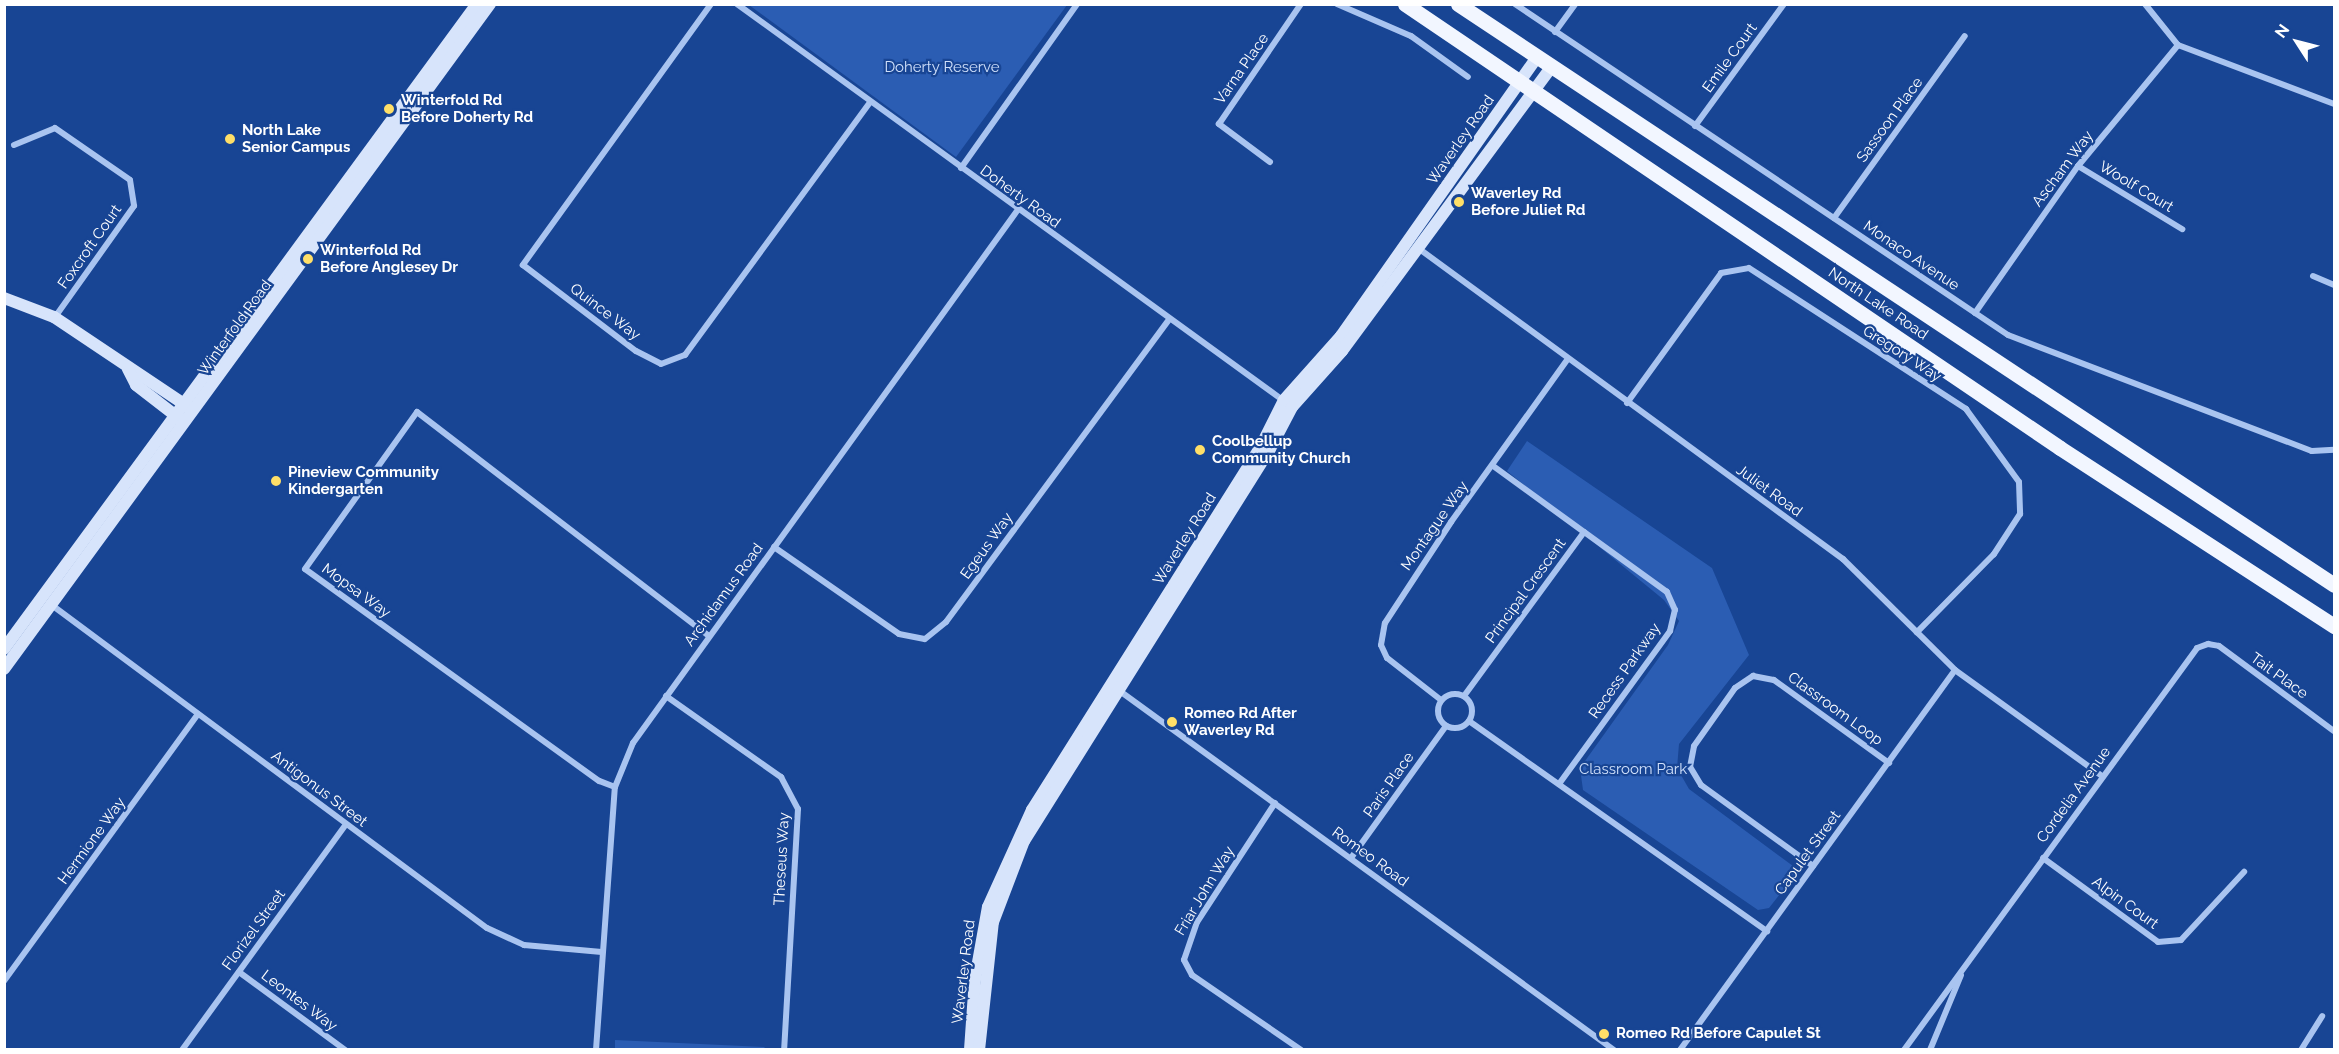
<!DOCTYPE html>
<html>
<head>
<meta charset="utf-8">
<style>
  body { margin:0 }
  #map { position:relative; width:2339px; height:1054px; overflow:hidden; background:#184594; font-family:Raleway,sans-serif }
  div>[style] { position:absolute }
  .green>* { inset:0; background:#2b5db3 }
  .street>* { height:6px; margin:-3px; padding:0 3px; transform-origin:3px; border-radius:3px; background:#a9c4f0 }
  .street>.ring { margin:-3px; padding:0; box-sizing:content-box; background:none; border:6px solid #a9c4f0; border-radius:50% }
  .secondary>* { height:12px; margin:-6px; padding:0 6px; transform-origin:6px; border-radius:6px; background:#d7e4fb }
  .primary>* { height:15px; margin:-7.5px; padding:0 7.5px; transform-origin:7.5px; border-radius:7.5px; background:#f2f6ff }
  .dots>* { width:16px; height:16px; translate:-50% -50%; box-sizing:border-box; border:3px solid #184594; border-radius:50% }
  span { translate:-50% -50%; white-space:nowrap; text-align:center; line-height:1.15; -webkit-text-stroke:4.5px #184594; paint-order:stroke }
  .street-label { font-size:15px; color:#fff }
  .park-label { font-size:15px; color:#d0e0fb }
  .poi-label { font-size:15px; color:#fff; font-weight:700 }
  .left { translate:0 -50%; text-align:left }
  .frame { position:absolute; inset:0; border:6px solid #fff; pointer-events:none }
  .north { position:absolute; left:2267px; top:12px; width:60px; height:60px; -webkit-text-stroke:4px #184594; paint-order:stroke; rotate:306deg; font-size:16px; font-weight:700; line-height:24px; text-align:center; color:#fff }
  .north::after { content:''; display:block; margin:auto; width:21px; height:27px; background:#fff; clip-path:polygon(50% 0,100% 100%,50% 72%,0 100%) }
</style>
</head>
<body>
<div id="map">
  <div class="green">
    <div style="clip-path:polygon(749px 5px,1067px 5px,956px 157px)"></div>
    <div style="clip-path:polygon(1527px 441px,1712px 568px,1749px 655px,1679px 744px,1677px 768px,1689px 789px,1793px 866px,1794px 876px,1769px 908px,1758px 910px,1583px 790px,1580px 768px,1668px 645px,1679px 621px,1664px 600px,1507px 471px)"></div>
    <div style="clip-path:polygon(615px 1040px,764px 1047px,766px 1049px,615px 1049px)"></div>
  </div>
  <div class="street">
    <div style="left:711px;top:4px;width:322px;rotate:125.8deg"></div>
    <div style="left:523px;top:265px;width:142px;rotate:37.3deg"></div>
    <div style="left:636px;top:351px;width:28px;rotate:27deg"></div>
    <div style="left:661px;top:364px;width:26px;rotate:-21deg"></div>
    <div style="left:685px;top:355px;width:313px;rotate:-53.8deg"></div>
    <div style="left:737px;top:4px;width:676px;rotate:35.97deg"></div>
    <div style="left:1337px;top:4px;width:81px;rotate:23.4deg"></div>
    <div style="left:1411px;top:36px;width:70px;rotate:35.7deg"></div>
    <div style="left:1515px;top:4px;width:594px;rotate:33.88deg"></div>
    <div style="left:2008px;top:335px;width:325px;rotate:20.9deg"></div>
    <div style="left:2312px;top:451px;width:22px;rotate:-3deg"></div>
    <div style="left:2145px;top:4px;width:53px;rotate:51.2deg"></div>
    <div style="left:2178px;top:45px;width:167px;rotate:20.7deg"></div>
    <div style="left:1555px;top:32px;width:34px;rotate:-54deg"></div>
    <div style="left:1695px;top:126px;width:151px;rotate:-53.9deg"></div>
    <div style="left:14px;top:145px;width:44px;rotate:-22.5deg"></div>
    <div style="left:55px;top:128px;width:91px;rotate:34.7deg"></div>
    <div style="left:130px;top:180px;width:26px;rotate:81deg"></div>
    <div style="left:134px;top:206px;width:136px;rotate:125.4deg"></div>
    <div style="left:1270px;top:162px;width:64px;rotate:-143.3deg"></div>
    <div style="left:1219px;top:124px;width:145px;rotate:-55.7deg"></div>
    <div style="left:2078px;top:166px;width:122px;rotate:31.2deg"></div>
    <div style="left:961px;top:168px;width:201px;rotate:-54.7deg"></div>
    <div style="left:1834px;top:218px;width:224px;rotate:-54.3deg"></div>
    <div style="left:1418px;top:248px;width:527px;rotate:36.2deg"></div>
    <div style="left:1843px;top:559px;width:158px;rotate:44.7deg"></div>
    <div style="left:1955px;top:670px;width:181px;rotate:35.8deg"></div>
    <div style="left:2313px;top:276px;width:23px;rotate:23deg"></div>
    <div style="left:1975px;top:313px;width:179px;rotate:-55deg"></div>
    <div style="left:2078px;top:166px;width:157px;rotate:-50.4deg"></div>
    <div style="left:1627px;top:403px;width:160px;rotate:-54.1deg"></div>
    <div style="left:1721px;top:273px;width:28px;rotate:-10deg"></div>
    <div style="left:1749px;top:268px;width:259px;rotate:33deg"></div>
    <div style="left:1966px;top:409px;width:90px;rotate:54deg"></div>
    <div style="left:2019px;top:482px;width:32px;rotate:88deg"></div>
    <div style="left:2020px;top:514px;width:48px;rotate:123deg"></div>
    <div style="left:1994px;top:554px;width:110px;rotate:134.6deg"></div>
    <div style="left:774px;top:547px;width:152px;rotate:34.8deg"></div>
    <div style="left:899px;top:634px;width:26px;rotate:11deg"></div>
    <div style="left:925px;top:639px;width:27px;rotate:-39deg"></div>
    <div style="left:946px;top:622px;width:376px;rotate:-53.6deg"></div>
    <div style="left:49px;top:603px;width:545px;rotate:36.58deg"></div>
    <div style="left:487px;top:928px;width:41px;rotate:24.7deg"></div>
    <div style="left:524px;top:945px;width:78px;rotate:5.1deg"></div>
    <div style="left:1117px;top:689px;width:614px;rotate:35.99deg"></div>
    <div class="ring" style="left:1438px;top:694px;width:28px;height:28px"></div>
    <div style="left:666px;top:696px;width:141px;rotate:35.2deg"></div>
    <div style="left:781px;top:777px;width:36px;rotate:62deg"></div>
    <div style="left:798px;top:809px;width:241px;rotate:93.3deg"></div>
    <div style="left:1464px;top:696px;width:203px;rotate:-53.8deg"></div>
    <div style="left:1584px;top:532px;width:112px;rotate:-144deg"></div>
    <div style="left:1441px;top:700px;width:68px;rotate:-142.1deg"></div>
    <div style="left:1387px;top:658px;width:14px;rotate:-115deg"></div>
    <div style="left:1381px;top:645px;width:22px;rotate:-80deg"></div>
    <div style="left:1385px;top:623px;width:121px;rotate:-56.8deg"></div>
    <div style="left:1451px;top:522px;width:199px;rotate:-54.4deg"></div>
    <div style="left:1469px;top:721px;width:365px;rotate:35.2deg"></div>
    <div style="left:1559px;top:784px;width:189px;rotate:-54deg"></div>
    <div style="left:1670px;top:631px;width:22px;rotate:-77deg"></div>
    <div style="left:1675px;top:610px;width:20px;rotate:-114deg"></div>
    <div style="left:1667px;top:592px;width:102px;rotate:-144.1deg"></div>
    <div style="left:615px;top:787px;width:17px;rotate:-159deg"></div>
    <div style="left:599px;top:781px;width:362px;rotate:-144.2deg"></div>
    <div style="left:305px;top:569px;width:193px;rotate:-54.5deg"></div>
    <div style="left:417px;top:412px;width:367px;rotate:37.5deg"></div>
    <div style="left:1275px;top:803px;width:142px;rotate:123.2deg"></div>
    <div style="left:1197px;top:922px;width:40px;rotate:108.9deg"></div>
    <div style="left:1184px;top:960px;width:17px;rotate:62deg"></div>
    <div style="left:1192px;top:975px;width:132px;rotate:34.5deg"></div>
    <div style="left:1351px;top:858px;width:163px;rotate:-54.3deg"></div>
    <div style="left:2043px;top:858px;width:142px;rotate:36.1deg"></div>
    <div style="left:2158px;top:942px;width:23px;rotate:-5deg"></div>
    <div style="left:2181px;top:940px;width:93px;rotate:-47.2deg"></div>
    <div style="left:1813px;top:866px;width:138px;rotate:-144.1deg"></div>
    <div style="left:1701px;top:785px;width:21px;rotate:-121deg"></div>
    <div style="left:1690px;top:767px;width:21px;rotate:-79deg"></div>
    <div style="left:1694px;top:746px;width:71px;rotate:-54.7deg"></div>
    <div style="left:1735px;top:688px;width:22px;rotate:-34deg"></div>
    <div style="left:1753px;top:676px;width:21px;rotate:11deg"></div>
    <div style="left:1774px;top:680px;width:142px;rotate:35.8deg"></div>
    <div style="left:239px;top:972px;width:132px;rotate:36.3deg"></div>
    <div style="left:4px;top:981px;width:330px;rotate:-54deg"></div>
    <div style="left:182px;top:1050px;width:279px;rotate:-54deg"></div>
    <div style="left:596px;top:1050px;width:264px;rotate:-85.9deg"></div>
    <div style="left:615px;top:787px;width:48px;rotate:-67.8deg"></div>
    <div style="left:633px;top:743px;width:656px;rotate:-54.18deg"></div>
    <div style="left:1680px;top:1050px;width:469px;rotate:-54.1deg"></div>
    <div style="left:1904px;top:1050px;width:497px;rotate:-53.9deg"></div>
    <div style="left:2197px;top:648px;width:12px;rotate:-20deg"></div>
    <div style="left:2208px;top:644px;width:11px;rotate:10deg"></div>
    <div style="left:2219px;top:646px;width:143px;rotate:36.5deg"></div>
    <div style="left:1930px;top:1050px;width:81px;rotate:-67.5deg"></div>
    <div style="left:2301px;top:1050px;width:40px;rotate:-58deg"></div>
  </div>
  <div class="secondary">
    <div style="left:4px;top:298px;width:53px;rotate:20.8deg"></div>
    <div style="left:54px;top:317px;width:164px;rotate:33.8deg"></div>
    <div style="left:128px;top:369px;width:18px;rotate:63deg"></div>
    <div style="left:136px;top:385px;width:56px;rotate:37.7deg"></div>
    <div style="left:4px;top:649px;width:800px;rotate:-53.75deg"></div>
    <div style="left:4px;top:669px;width:824px;rotate:-53.84deg"></div>
    <div style="left:970px;top:1050px;width:71px;rotate:-86deg"></div>
    <div style="left:975px;top:979px;width:73px;rotate:-79.8deg"></div>
    <div style="left:988px;top:907px;width:107px;rotate:-65.6deg"></div>
    <div style="left:1032px;top:810px;width:426px;rotate:-57.8deg"></div>
    <div style="left:1259px;top:450px;width:56px;rotate:-63.4deg"></div>
    <div style="left:1284px;top:400px;width:86px;rotate:-48.3deg"></div>
    <div style="left:1341px;top:336px;width:342px;rotate:-54.9deg"></div>
    <div style="left:979px;top:1050px;width:129px;rotate:-83.8deg"></div>
    <div style="left:993px;top:922px;width:87px;rotate:-69.1deg"></div>
    <div style="left:1024px;top:841px;width:461px;rotate:-57.9deg"></div>
    <div style="left:1269px;top:451px;width:50px;rotate:-62.4deg"></div>
    <div style="left:1292px;top:407px;width:75px;rotate:-48.2deg"></div>
    <div style="left:1342px;top:351px;width:354px;rotate:-53.6deg"></div>
  </div>
  <div class="primary">
    <div style="left:1405px;top:4px;width:791px;rotate:34.13deg"></div>
    <div style="left:2060px;top:448px;width:327px;rotate:33deg"></div>
    <div style="left:1458px;top:4px;width:1051px;rotate:33.55deg"></div>
  </div>
  <div class="dots">
    <div style="left:389px;top:109px;background:#ffdf68"></div>
    <div style="left:230px;top:139px;background:#ffdf68"></div>
    <div style="left:1459px;top:202px;background:#ffdf68"></div>
    <div style="left:308px;top:259px;background:#ffdf68"></div>
    <div style="left:1200px;top:450px;background:#ffdf68"></div>
    <div style="left:276px;top:481px;background:#ffdf68"></div>
    <div style="left:1172px;top:722px;background:#ffdf68"></div>
    <div style="left:1604px;top:1034px;background:#ffdf68"></div>
  </div>
  <div class="street-label">
    <span style="left:1730px;top:58px;rotate:-54deg">Emile Court</span>
    <span style="left:1242px;top:69px;rotate:-55deg">Varna Place</span>
    <span style="left:1890px;top:120px;rotate:-54deg">Sassoon Place</span>
    <span style="left:1461px;top:140px;rotate:-55deg">Waverley Road</span>
    <span style="left:2063px;top:169px;rotate:-53deg">Ascham Way</span>
    <span style="left:2136px;top:187px;rotate:31deg">Woolf Court</span>
    <span style="left:1020px;top:197px;rotate:36deg">Doherty Road</span>
    <span style="left:90px;top:247px;rotate:-55deg">Foxcroft Court</span>
    <span style="left:1911px;top:256px;rotate:34deg">Monaco Avenue</span>
    <span style="left:1878px;top:304px;rotate:34deg">North Lake Road</span>
    <span style="left:605px;top:312px;rotate:37deg">Quince Way</span>
    <span style="left:235px;top:328px;rotate:-54deg">Winterfold Road</span>
    <span style="left:1902px;top:354px;rotate:33deg">Gregory Way</span>
    <span style="left:1769px;top:491px;rotate:36deg">Juliet Road</span>
    <span style="left:1435px;top:526px;rotate:-55deg">Montague Way</span>
    <span style="left:1185px;top:539px;rotate:-58deg">Waverley Road</span>
    <span style="left:987px;top:546px;rotate:-54deg">Egeus Way</span>
    <span style="left:356px;top:591px;rotate:36deg">Mopsa Way</span>
    <span style="left:1526px;top:591px;rotate:-54deg">Principal Crescent</span>
    <span style="left:724px;top:595px;rotate:-54deg">Archidamus Road</span>
    <span style="left:1625px;top:671px;rotate:-55deg">Recess Parkway</span>
    <span style="left:2279px;top:676px;rotate:36deg">Tait Place</span>
    <span style="left:1835px;top:709px;rotate:36deg">Classroom Loop</span>
    <span style="left:1389px;top:785px;rotate:-55deg">Paris Place</span>
    <span style="left:319px;top:789px;rotate:37deg">Antigonus Street</span>
    <span style="left:2074px;top:795px;rotate:-54deg">Cordelia Avenue</span>
    <span style="left:92px;top:841px;rotate:-54deg">Hermione Way</span>
    <span style="left:1808px;top:853px;rotate:-54deg">Capulet Street</span>
    <span style="left:1370px;top:857px;rotate:36deg">Romeo Road</span>
    <span style="left:782px;top:859px;rotate:-87deg">Theseus Way</span>
    <span style="left:1205px;top:891px;rotate:-59deg">Friar John Way</span>
    <span style="left:2125px;top:903px;rotate:36deg">Alpin Court</span>
    <span style="left:254px;top:930px;rotate:-54deg">Florizel Street</span>
    <span style="left:964px;top:972px;rotate:-83deg">Waverley Road</span>
    <span style="left:299px;top:1001px;rotate:37deg">Leontes Way</span>
  </div>
  <div class="park-label">
    <span style="left:942px;top:68px">Doherty Reserve</span>
    <span style="left:1633px;top:770px">Classroom Park</span>
  </div>
  <div class="poi-label">
    <span class="left" style="left:401px;top:109px">Winterfold Rd<br>Before Doherty Rd</span>
    <span class="left" style="left:242px;top:139px">North Lake<br>Senior Campus</span>
    <span class="left" style="left:1471px;top:202px">Waverley Rd<br>Before Juliet Rd</span>
    <span class="left" style="left:320px;top:259px">Winterfold Rd<br>Before Anglesey Dr</span>
    <span class="left" style="left:1212px;top:450px">Coolbellup<br>Community Church</span>
    <span class="left" style="left:288px;top:481px">Pineview Community<br>Kindergarten</span>
    <span class="left" style="left:1184px;top:722px">Romeo Rd After<br>Waverley Rd</span>
    <span class="left" style="left:1616px;top:1034px">Romeo Rd Before Capulet St</span>
  </div>
  <div class="frame"></div>
  <div class="north">N</div>
</div>
</body>
</html>
